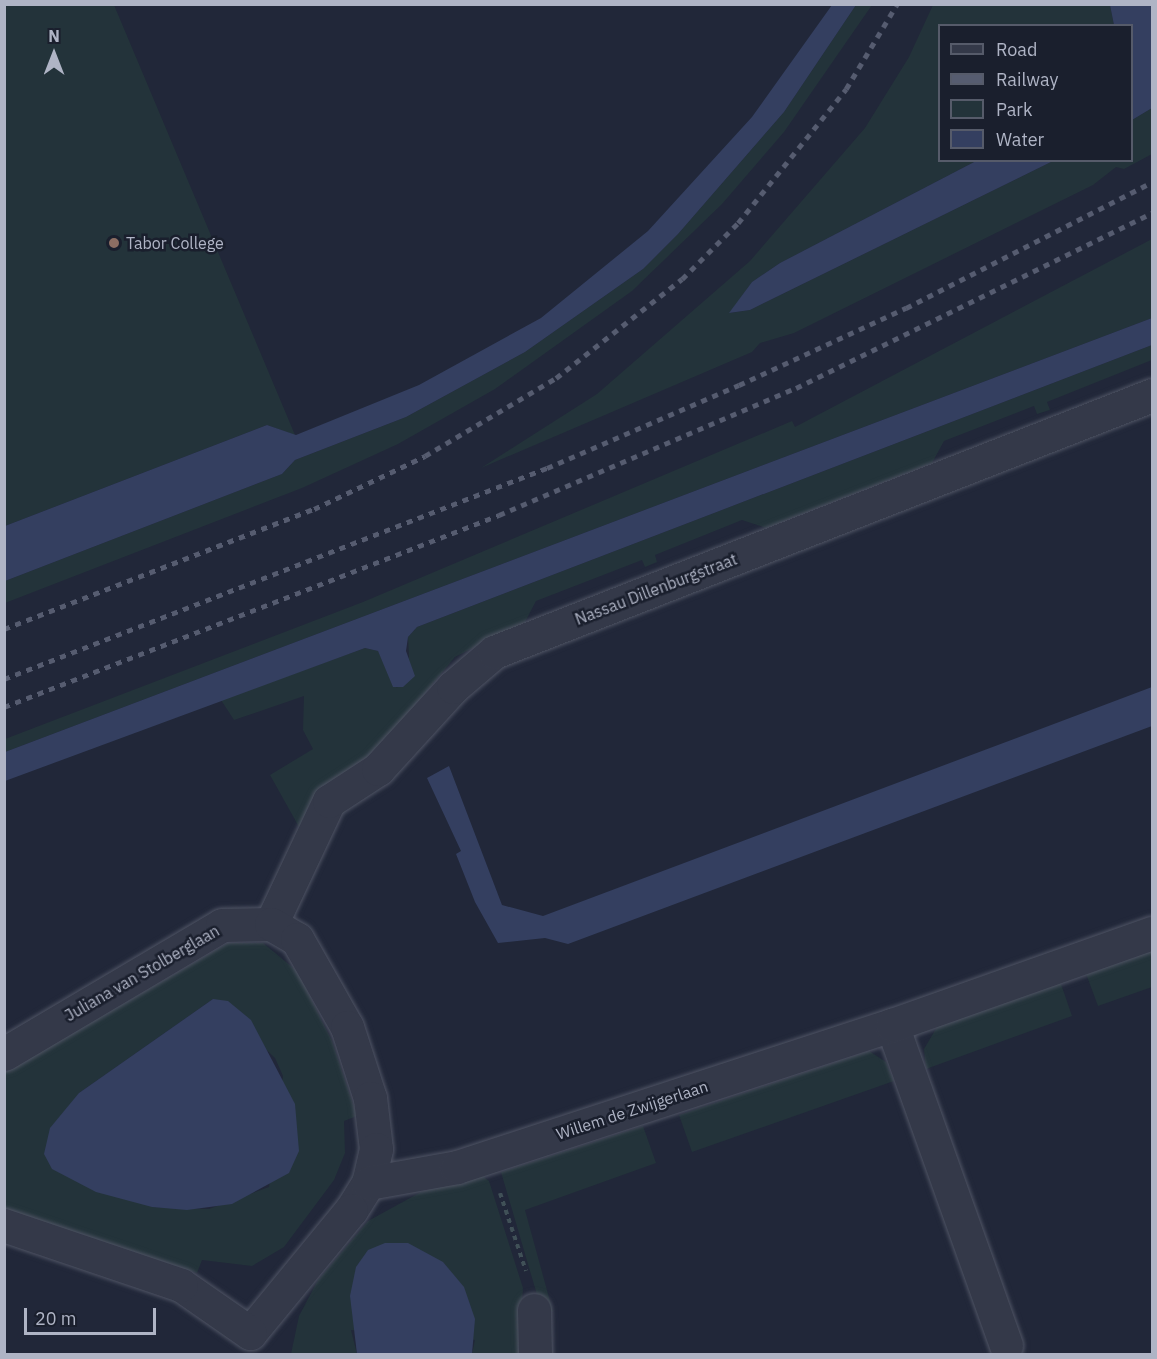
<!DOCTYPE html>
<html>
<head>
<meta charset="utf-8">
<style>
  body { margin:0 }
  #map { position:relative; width:1157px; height:1359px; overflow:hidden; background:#212739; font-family:"IBM Plex Sans",sans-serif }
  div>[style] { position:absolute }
  .green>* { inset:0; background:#23333a }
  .water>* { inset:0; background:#343f60 }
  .path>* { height:4px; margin-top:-2px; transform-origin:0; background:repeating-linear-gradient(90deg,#405057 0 4.5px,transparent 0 9px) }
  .roads { filter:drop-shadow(0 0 2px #4f5464) drop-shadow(0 0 2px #4f5464) }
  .minor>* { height:33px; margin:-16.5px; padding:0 16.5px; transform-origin:16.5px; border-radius:16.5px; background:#343949 }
  .rail>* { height:4.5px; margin-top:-2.25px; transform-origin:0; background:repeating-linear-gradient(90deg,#565c70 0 6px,transparent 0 12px) }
  .dots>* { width:16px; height:16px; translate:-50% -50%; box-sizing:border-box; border:3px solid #1a1f2d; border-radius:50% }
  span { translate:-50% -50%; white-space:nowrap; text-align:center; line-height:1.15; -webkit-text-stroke:5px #1a1f2d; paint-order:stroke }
  .poi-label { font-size:16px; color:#afb4c5 }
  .left { translate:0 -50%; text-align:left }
  .street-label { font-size:16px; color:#afb4c5 }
  .frame { position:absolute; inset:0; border:6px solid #afb4c5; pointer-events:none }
  .legend { position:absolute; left:938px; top:24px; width:195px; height:138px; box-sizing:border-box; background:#1a1f2d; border:2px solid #565b6a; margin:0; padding:8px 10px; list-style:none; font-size:18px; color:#afb4c5 }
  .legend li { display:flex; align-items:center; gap:12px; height:30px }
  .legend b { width:30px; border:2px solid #565b6a }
  .north { position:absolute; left:24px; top:24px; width:60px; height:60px; -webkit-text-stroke:4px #1a1f2d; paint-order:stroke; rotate:0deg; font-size:16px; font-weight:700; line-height:24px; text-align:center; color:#afb4c5 }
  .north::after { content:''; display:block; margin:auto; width:21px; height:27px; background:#afb4c5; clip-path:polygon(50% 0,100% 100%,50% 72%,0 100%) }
  .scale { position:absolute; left:24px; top:1308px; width:132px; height:27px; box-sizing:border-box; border:3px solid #afb4c5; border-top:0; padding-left:8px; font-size:18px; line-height:21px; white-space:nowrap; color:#afb4c5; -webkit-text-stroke:4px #1a1f2d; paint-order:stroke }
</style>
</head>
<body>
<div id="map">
  <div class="green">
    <div style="clip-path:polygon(4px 5px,114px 5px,295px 435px,267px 425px,5px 526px)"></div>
    <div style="clip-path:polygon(856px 5px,872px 5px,784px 132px,722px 204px,632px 291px,495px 389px,398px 444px,302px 488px,5px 603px,5px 581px,282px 474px,295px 460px,406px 417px,525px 352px,643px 269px,678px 234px,784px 112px)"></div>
    <div style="clip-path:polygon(933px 5px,1110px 5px,1114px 25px,940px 26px,940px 160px,976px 161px,780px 263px,752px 282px,730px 313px,750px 310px,1053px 161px,1132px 160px,1132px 120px,1152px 108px,1152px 154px,1124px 169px,1116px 167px,1093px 185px,794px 333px,760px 343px,752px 352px,481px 468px,597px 394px,750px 261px,865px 128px,909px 57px)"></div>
    <div style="clip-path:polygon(1152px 239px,1152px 318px,5px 752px,5px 739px,363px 602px,792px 421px,795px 427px)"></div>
    <div style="clip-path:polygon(1152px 345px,1152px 360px,1047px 402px,1050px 410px,1037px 414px,1034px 406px,944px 441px,932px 463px,766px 528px,742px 520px,655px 555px,657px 562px,645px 567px,642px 560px,536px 601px,525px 622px,455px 657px,383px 744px,347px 774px,320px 787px,299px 827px,270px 775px,313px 749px,303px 730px,304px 696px,234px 720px,221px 700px,365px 648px,378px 651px,397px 688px,409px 657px,408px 637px,417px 627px)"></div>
    <div style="clip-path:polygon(evenodd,228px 943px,263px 943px,297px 971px,332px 1041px,357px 1116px,344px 1121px,345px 1153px,334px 1180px,284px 1247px,252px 1266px,202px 1260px,197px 1273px,5px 1209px,4px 1073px,228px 943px,213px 999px,275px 1058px,283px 1076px,269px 1187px,209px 1209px,152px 1207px,79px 1093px,213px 999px)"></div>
    <div style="clip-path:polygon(1152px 947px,1152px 987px,1098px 1006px,1085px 971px)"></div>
    <div style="clip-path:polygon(1060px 981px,1072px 1016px,926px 1069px,924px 1049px,937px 1027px)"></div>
    <div style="clip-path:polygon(869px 1051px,886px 1062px,894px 1081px,692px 1152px,679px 1115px)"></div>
    <div style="clip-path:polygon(643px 1126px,656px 1163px,525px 1210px,553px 1312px,540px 1305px,501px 1172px)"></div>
    <div style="clip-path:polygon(481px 1175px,489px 1181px,523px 1288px,519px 1354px,472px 1354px,475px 1340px,351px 1330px,357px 1354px,291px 1354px,299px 1316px,318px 1280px,368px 1221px,421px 1192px)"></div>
  </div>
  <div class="water">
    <div style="clip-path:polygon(832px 5px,856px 5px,784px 112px,678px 234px,643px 269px,525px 352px,406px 417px,295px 460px,282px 474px,5px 581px,5px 526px,267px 425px,296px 435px,419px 385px,541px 318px,648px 231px,752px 117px)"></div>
    <div style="clip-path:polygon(1110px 5px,1152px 5px,1152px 108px,1132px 120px,1132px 26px,1114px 25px)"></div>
    <div style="clip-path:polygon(976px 161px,1053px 161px,750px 310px,729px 313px,752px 282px,780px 263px)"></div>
    <div style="clip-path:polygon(1152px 318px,1152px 345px,417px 627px,408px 637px,406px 651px,415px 676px,403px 687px,393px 687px,378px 651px,365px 648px,5px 781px,5px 752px)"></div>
    <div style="clip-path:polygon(1152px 687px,1152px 726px,568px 944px,545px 938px,498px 943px,475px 902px,456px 854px,461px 851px,427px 778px,449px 766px,502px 905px,543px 916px)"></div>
    <div style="clip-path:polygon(213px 999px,228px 1001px,251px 1020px,295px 1104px,299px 1151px,289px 1173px,232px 1204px,187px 1210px,152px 1207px,96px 1192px,52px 1169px,44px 1154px,50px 1128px,79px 1093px)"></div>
    <div style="clip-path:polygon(385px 1243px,408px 1243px,443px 1262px,464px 1287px,475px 1319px,472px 1354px,357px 1354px,350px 1296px,356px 1267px,368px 1250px)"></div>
  </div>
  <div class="path">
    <div style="left:500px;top:1193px;width:82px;rotate:71.6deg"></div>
  </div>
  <div class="roads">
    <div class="minor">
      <div style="left:271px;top:924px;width:136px;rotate:-64.8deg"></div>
      <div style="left:329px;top:801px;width:59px;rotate:-33.1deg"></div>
      <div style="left:378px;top:769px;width:111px;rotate:-47.6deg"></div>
      <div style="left:453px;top:687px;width:54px;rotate:-40.5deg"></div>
      <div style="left:494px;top:652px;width:706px;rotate:-21.33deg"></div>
      <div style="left:892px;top:1025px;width:340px;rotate:70.4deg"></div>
      <div style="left:4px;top:1054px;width:253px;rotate:-30.6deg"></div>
      <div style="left:222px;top:925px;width:49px;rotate:-1.2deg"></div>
      <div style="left:271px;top:924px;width:30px;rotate:30deg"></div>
      <div style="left:297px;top:939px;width:101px;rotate:60.4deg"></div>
      <div style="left:347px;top:1027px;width:75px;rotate:72.1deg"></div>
      <div style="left:370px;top:1098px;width:51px;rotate:83.3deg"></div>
      <div style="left:376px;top:1149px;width:35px;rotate:103deg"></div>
      <div style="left:368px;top:1183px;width:32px;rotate:122deg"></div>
      <div style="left:351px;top:1210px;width:159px;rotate:129.4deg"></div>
      <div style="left:250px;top:1333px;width:84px;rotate:-145.2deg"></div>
      <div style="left:181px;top:1285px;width:187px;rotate:-161.3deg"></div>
      <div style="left:368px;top:1183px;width:90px;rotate:-10.2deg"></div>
      <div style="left:457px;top:1167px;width:458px;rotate:-18.1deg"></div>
      <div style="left:892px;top:1025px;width:276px;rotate:-19.5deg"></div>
      <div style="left:534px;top:1310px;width:44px;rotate:88.7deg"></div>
    </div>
  </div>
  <div class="rail">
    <div style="left:4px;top:629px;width:332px;rotate:-21.2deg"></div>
    <div style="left:314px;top:509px;width:123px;rotate:-25.5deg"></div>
    <div style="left:425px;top:456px;width:152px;rotate:-30.8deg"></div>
    <div style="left:556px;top:378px;width:160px;rotate:-38.2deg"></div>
    <div style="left:682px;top:279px;width:79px;rotate:-45deg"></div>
    <div style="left:738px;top:223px;width:172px;rotate:-51.1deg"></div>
    <div style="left:846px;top:89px;width:99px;rotate:-59deg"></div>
    <div style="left:4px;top:679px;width:583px;rotate:-21.24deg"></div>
    <div style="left:547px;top:468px;width:209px;rotate:-23.4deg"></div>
    <div style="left:739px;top:385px;width:184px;rotate:-24.8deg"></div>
    <div style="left:906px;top:308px;width:276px;rotate:-27.1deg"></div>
    <div style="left:4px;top:707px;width:531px;rotate:-21.2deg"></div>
    <div style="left:499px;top:515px;width:323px;rotate:-23.2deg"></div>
    <div style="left:796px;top:388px;width:397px;rotate:-26.2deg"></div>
  </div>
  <div class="dots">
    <div style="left:114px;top:243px;background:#8d6e63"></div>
  </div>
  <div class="poi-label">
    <span class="left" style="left:126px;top:243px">Tabor College</span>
  </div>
  <div class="street-label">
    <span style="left:656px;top:589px;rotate:-21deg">Nassau Dillenburgstraat</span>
    <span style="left:142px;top:973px;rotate:-30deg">Juliana van Stolberglaan</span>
    <span style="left:632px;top:1110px;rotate:-18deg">Willem de Zwijgerlaan</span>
  </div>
  <div class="frame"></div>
  <ul class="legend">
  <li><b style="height:8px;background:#343949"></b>Road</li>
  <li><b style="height:8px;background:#565c70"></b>Railway</li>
  <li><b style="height:16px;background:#23333a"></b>Park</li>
  <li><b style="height:16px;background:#343f60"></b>Water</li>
  </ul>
  <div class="north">N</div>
  <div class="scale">20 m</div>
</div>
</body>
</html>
